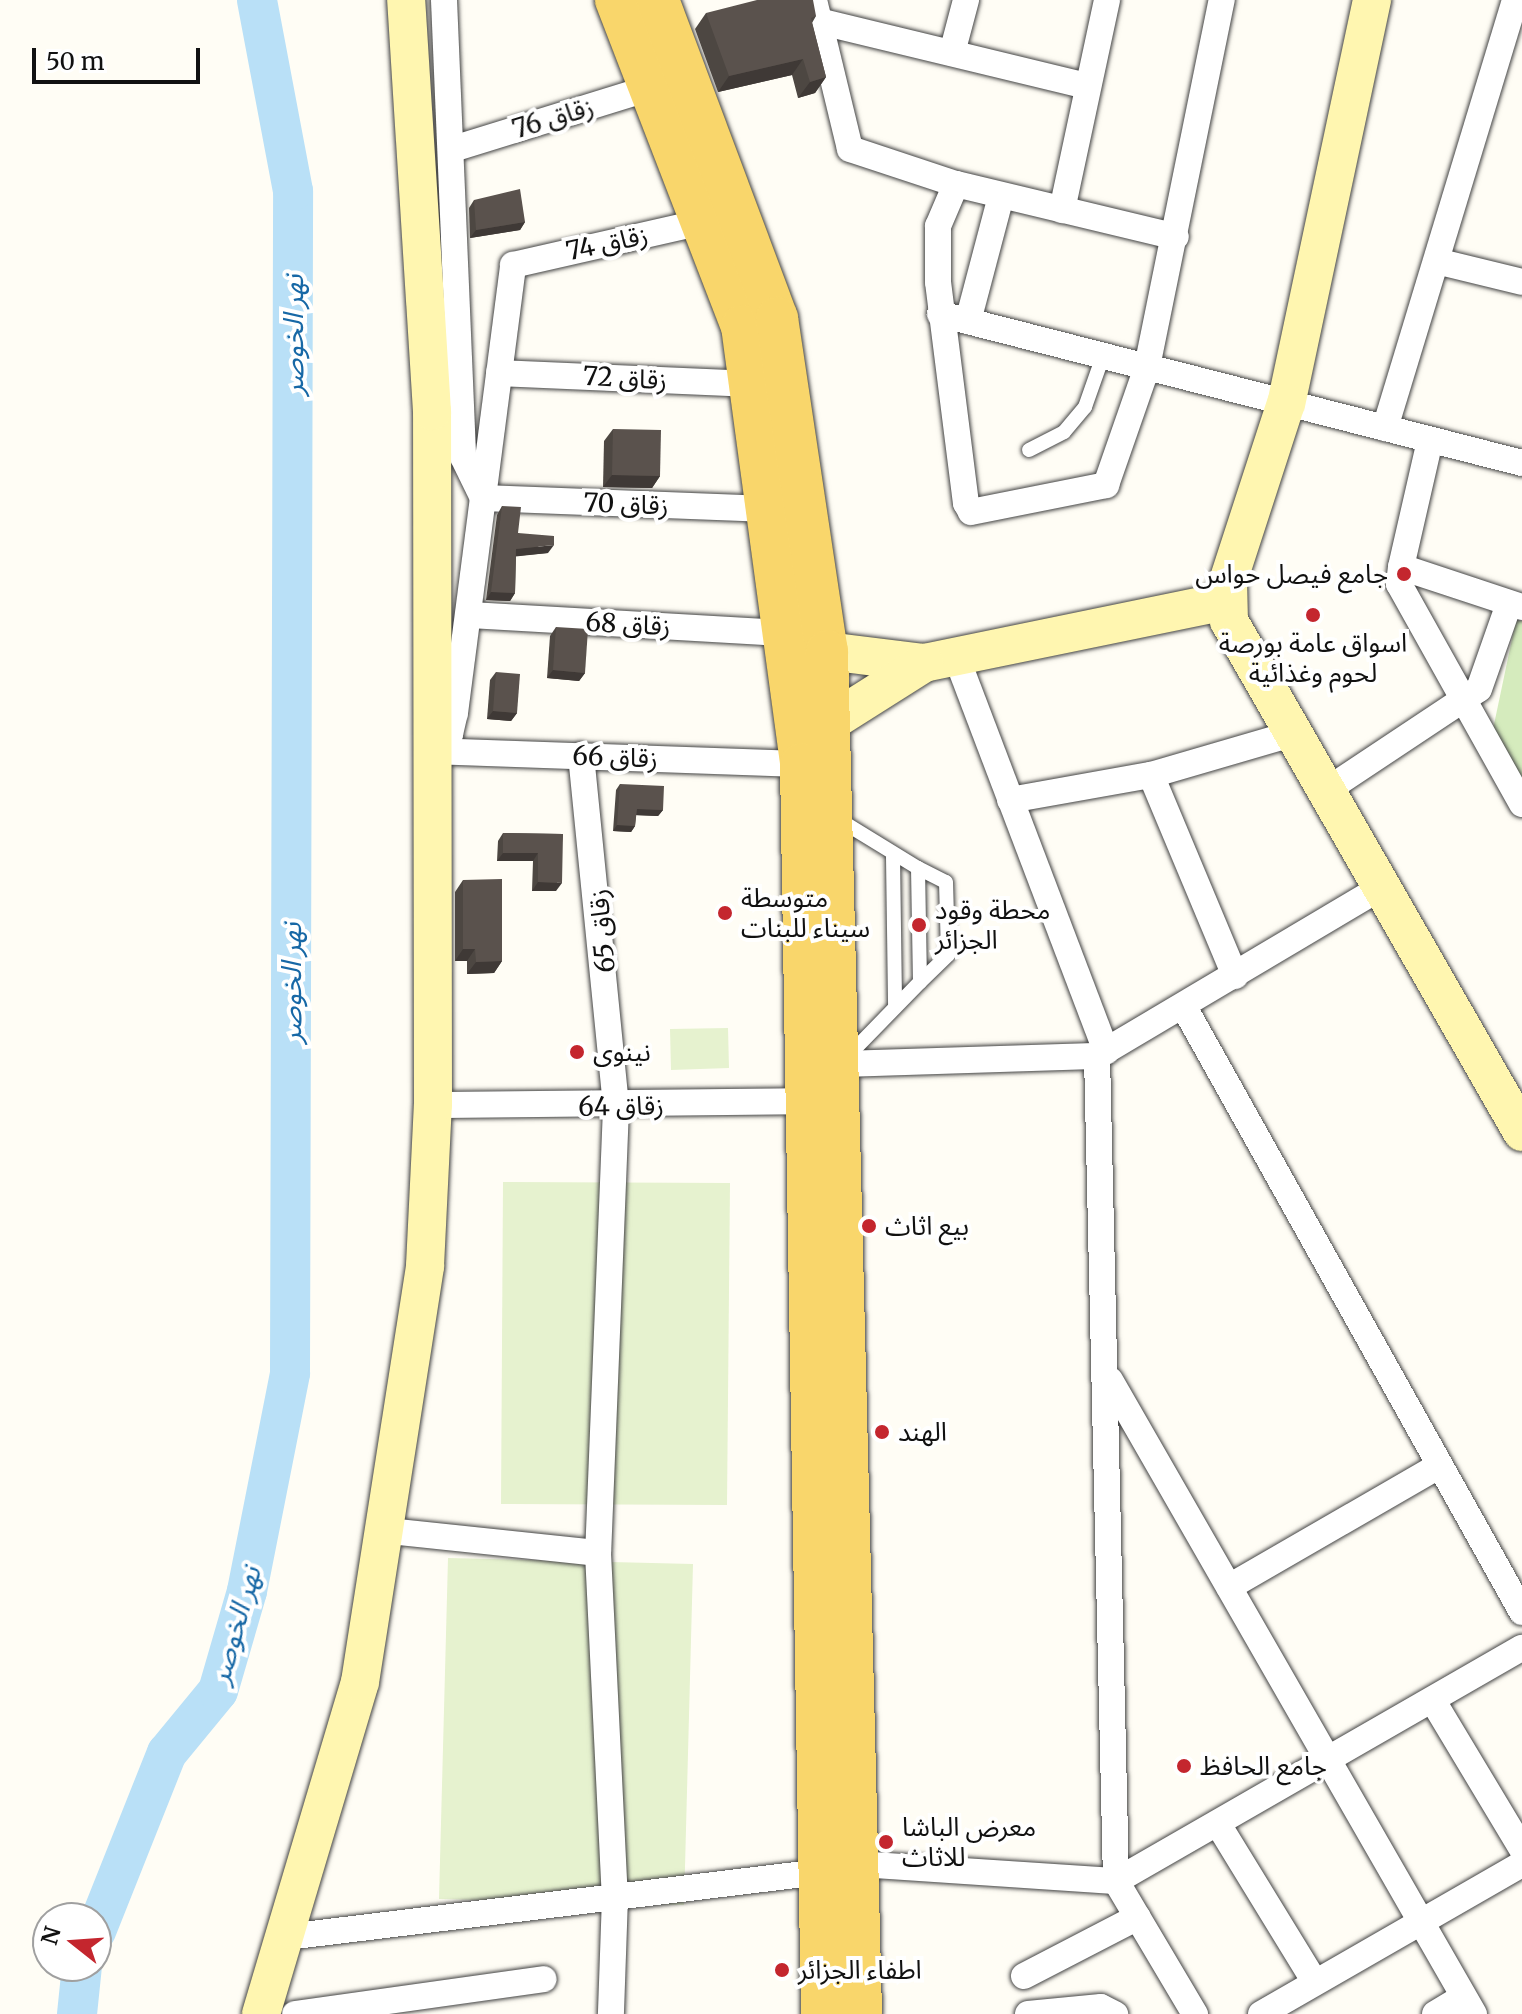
<!DOCTYPE html>
<html>
<head>
<meta charset="utf-8">
<style>
  body { margin:0 }
  #map { position:relative; width:1522px; height:2014px; overflow:hidden; background:#fffdf5; font-family:Merriweather,"Noto Sans Arabic",serif }
  div>[style] { position:absolute }
  .green>* { inset:0; background:#d5ebbd }
  .pitch>* { inset:0; background:#e6f2cf }
  .river>* { height:40px; margin:-20px; padding:0 20px; transform-origin:20px; border-radius:20px; background:#b9e0f7 }
  .roads { filter:drop-shadow(0 0 2px #444) drop-shadow(0 0 2px #444) }
  .lane>* { height:14px; margin:-7px; padding:0 7px; transform-origin:7px; border-radius:7px; background:#fff }
  .street>* { height:26px; margin:-13px; padding:0 13px; transform-origin:13px; border-radius:13px; background:#fff }
  .secondary>* { height:38px; margin:-19px; padding:0 19px; transform-origin:19px; border-radius:19px; background:#fff6b0 }
  .primary>* { height:42px; margin:-21px; padding:0 21px; transform-origin:21px; border-radius:21px; background:#f9d66b }
  .wall>* { inset:0; background:#4d4742 }
  .shaded-wall>* { inset:0; background:#3f3936 }
  .building>* { inset:0; background:#5a524d }
  .dots>* { width:22px; height:22px; translate:-50% -50%; box-sizing:border-box; border:4px solid #fff; border-radius:50% }
  span { translate:-50% -50%; white-space:nowrap; text-align:center; line-height:1.15; -webkit-text-stroke:8px #fff; paint-order:stroke }
  .street-label { font-size:26px; color:#111 }
  .poi-label { font-size:26px; color:#111 }
  .right { translate:-100% -50%; text-align:right }
  .left { translate:0 -50%; text-align:left }
  .water-label { font-size:28px; color:#1768a6; font-style:italic }
  .north { position:absolute; left:32px; top:1902px; width:80px; height:80px; box-sizing:border-box; background:#fff; border:2px solid #a0a0a0; border-radius:50%; rotate:287deg; font-size:22px; font-weight:700; line-height:32px; text-align:center; color:#111 }
  .north::after { content:''; display:block; margin:auto; width:28px; height:36px; background:#c4262e; clip-path:polygon(50% 0,100% 100%,50% 72%,0 100%) }
  .scale { position:absolute; left:32px; top:48px; width:168px; height:36px; box-sizing:border-box; border:4px solid #111; border-top:0; padding-left:10px; font-size:24px; line-height:28px; white-space:nowrap; color:#111; -webkit-text-stroke:6px #fff; paint-order:stroke }
</style>
</head>
<body>
<div id="map">
  <div class="green">
    <div style="clip-path:polygon(1516px 620px,1522px 621px,1522px 782px,1492px 734px)"></div>
  </div>
  <div class="pitch">
    <div style="clip-path:polygon(728px 1028px,729px 1068px,671px 1070px,670px 1029px)"></div>
    <div style="clip-path:polygon(503px 1182px,730px 1183px,727px 1505px,501px 1504px)"></div>
    <div style="clip-path:polygon(448px 1558px,693px 1564px,684px 1905px,439px 1899px)"></div>
  </div>
  <div class="river">
    <div style="left:96px;top:1931px;width:192px;rotate:-68.3deg"></div>
    <div style="left:167px;top:1753px;width:80px;rotate:-50.6deg"></div>
    <div style="left:218px;top:1691px;width:104px;rotate:-73.8deg"></div>
    <div style="left:247px;top:1591px;width:222px;rotate:-78.8deg"></div>
    <div style="left:290px;top:1373px;width:1182px;rotate:-89.85deg"></div>
    <div style="left:293px;top:191px;width:194px;rotate:-100.7deg"></div>
    <div style="left:77px;top:2014px;width:48px;rotate:-84.1deg"></div>
  </div>
  <div class="roads">
    <div class="lane">
      <div style="left:1029px;top:450px;width:39px;rotate:-27deg"></div>
      <div style="left:1064px;top:432px;width:33px;rotate:-50deg"></div>
      <div style="left:1085px;top:407px;width:54px;rotate:-70.6deg"></div>
      <div style="left:838px;top:819px;width:94px;rotate:31.5deg"></div>
      <div style="left:918px;top:868px;width:114px;rotate:89deg"></div>
      <div style="left:920px;top:982px;width:107px;rotate:134.2deg"></div>
      <div style="left:893px;top:857px;width:148px;rotate:89.2deg"></div>
      <div style="left:918px;top:868px;width:31px;rotate:27deg"></div>
      <div style="left:946px;top:882px;width:73px;rotate:88.4deg"></div>
      <div style="left:948px;top:955px;width:39px;rotate:136deg"></div>
    </div>
    <div class="street">
      <div style="left:444px;top:0;width:457px;rotate:87.6deg"></div>
      <div style="left:463px;top:457px;width:46px;rotate:64deg"></div>
      <div style="left:483px;top:498px;width:286px;rotate:2.2deg"></div>
      <div style="left:814px;top:0;width:153px;rotate:76.4deg"></div>
      <div style="left:850px;top:149px;width:112px;rotate:18.3deg"></div>
      <div style="left:956px;top:184px;width:226px;rotate:13.5deg"></div>
      <div style="left:818px;top:21px;width:276px;rotate:13.6deg"></div>
      <div style="left:952px;top:53px;width:55px;rotate:-75.2deg"></div>
      <div style="left:456px;top:148px;width:203px;rotate:-17.2deg"></div>
      <div style="left:956px;top:184px;width:46px;rotate:113.2deg"></div>
      <div style="left:938px;top:226px;width:56px;rotate:90deg"></div>
      <div style="left:938px;top:282px;width:223px;rotate:82.8deg"></div>
      <div style="left:966px;top:503px;width:10px;rotate:61deg"></div>
      <div style="left:971px;top:512px;width:138px;rotate:-11.3deg"></div>
      <div style="left:1106px;top:485px;width:125px;rotate:-70.8deg"></div>
      <div style="left:1147px;top:367px;width:375px;rotate:-78.5deg"></div>
      <div style="left:1062px;top:210px;width:215px;rotate:-77.9deg"></div>
      <div style="left:1440px;top:262px;width:84px;rotate:13.7deg"></div>
      <div style="left:940px;top:314px;width:601px;rotate:14.36deg"></div>
      <div style="left:968px;top:321px;width:129px;rotate:-75.2deg"></div>
      <div style="left:499px;top:373px;width:252px;rotate:2.5deg"></div>
      <div style="left:1385px;top:428px;width:447px;rotate:-73.1deg"></div>
      <div style="left:1401px;top:567px;width:130px;rotate:-77.1deg"></div>
      <div style="left:1522px;top:607px;width:127px;rotate:-161.7deg"></div>
      <div style="left:1401px;top:567px;width:17px;rotate:97deg"></div>
      <div style="left:1399px;top:584px;width:252px;rotate:60.8deg"></div>
      <div style="left:470px;top:615px;width:317px;rotate:3.3deg"></div>
      <div style="left:956px;top:656px;width:423px;rotate:69.2deg"></div>
      <div style="left:430px;top:750px;width:26px;rotate:-39deg"></div>
      <div style="left:450px;top:734px;width:22px;rotate:-77deg"></div>
      <div style="left:455px;top:713px;width:452px;rotate:-82.6deg"></div>
      <div style="left:513px;top:265px;width:194px;rotate:-12.8deg"></div>
      <div style="left:429px;top:751px;width:372px;rotate:2deg"></div>
      <div style="left:581px;top:755px;width:355px;rotate:84.3deg"></div>
      <div style="left:616px;top:1108px;width:445px;rotate:92.3deg"></div>
      <div style="left:598px;top:1553px;width:344px;rotate:87.2deg"></div>
      <div style="left:615px;top:1897px;width:117px;rotate:92deg"></div>
      <div style="left:1151px;top:775px;width:218px;rotate:67.3deg"></div>
      <div style="left:1327px;top:790px;width:182px;rotate:-33.6deg"></div>
      <div style="left:1479px;top:689px;width:90px;rotate:-70.6deg"></div>
      <div style="left:1010px;top:800px;width:143px;rotate:-10.1deg"></div>
      <div style="left:1151px;top:775px;width:150px;rotate:-16.3deg"></div>
      <div style="left:1184px;top:1007px;width:693px;rotate:60.81deg"></div>
      <div style="left:1097px;top:1056px;width:825px;rotate:88.68deg"></div>
      <div style="left:1116px;top:1881px;width:155px;rotate:59.3deg"></div>
      <div style="left:840px;top:1064px;width:257px;rotate:-1.8deg"></div>
      <div style="left:1097px;top:1056px;width:333px;rotate:-30.7deg"></div>
      <div style="left:433px;top:1105px;width:376px;rotate:-0.6deg"></div>
      <div style="left:1110px;top:1380px;width:731px;rotate:60.14deg"></div>
      <div style="left:389px;top:1531px;width:210px;rotate:6deg"></div>
      <div style="left:1229px;top:1587px;width:242px;rotate:-30deg"></div>
      <div style="left:1433px;top:1701px;width:173px;rotate:59deg"></div>
      <div style="left:1218px;top:1824px;width:185px;rotate:58.5deg"></div>
      <div style="left:858px;top:1864px;width:259px;rotate:3.8deg"></div>
      <div style="left:1116px;top:1881px;width:468px;rotate:-29.9deg"></div>
      <div style="left:287px;top:1937px;width:537px;rotate:-6.95deg"></div>
      <div style="left:1024px;top:1976px;width:128px;rotate:-27.4deg"></div>
      <div style="left:295px;top:2014px;width:251px;rotate:-8deg"></div>
      <div style="left:1028px;top:2014px;width:73px;rotate:-5.5deg"></div>
      <div style="left:1101px;top:2007px;width:16px;rotate:27deg"></div>
      <div style="left:1261px;top:2014px;width:301px;rotate:-29.9deg"></div>
      <div style="left:1435px;top:2014px;width:33px;rotate:-31deg"></div>
    </div>
    <div class="secondary">
      <div style="left:1372px;top:0;width:412px;rotate:102deg"></div>
      <div style="left:1286px;top:403px;width:187px;rotate:108deg"></div>
      <div style="left:1228px;top:581px;width:40px;rotate:88.6deg"></div>
      <div style="left:1229px;top:621px;width:589px;rotate:60.17deg"></div>
      <div style="left:827px;top:651px;width:98px;rotate:7.1deg"></div>
      <div style="left:924px;top:663px;width:309px;rotate:-11.6deg"></div>
      <div style="left:834px;top:720px;width:107px;rotate:-32.3deg"></div>
      <div style="left:261px;top:2014px;width:346px;rotate:-73.4deg"></div>
      <div style="left:360px;top:1682px;width:421px;rotate:-81.1deg"></div>
      <div style="left:425px;top:1266px;width:161px;rotate:-87.2deg"></div>
      <div style="left:433px;top:1105px;width:694px;rotate:-90.08deg"></div>
      <div style="left:432px;top:411px;width:412px;rotate:-93.6deg"></div>
    </div>
    <div class="primary">
      <div style="left:616px;top:0;width:350px;rotate:68.9deg"></div>
      <div style="left:742px;top:326px;width:442px;rotate:82.3deg"></div>
      <div style="left:801px;top:764px;width:1250px;rotate:89.04deg"></div>
      <div style="left:658px;top:0;width:340px;rotate:69.5deg"></div>
      <div style="left:777px;top:318px;width:337px;rotate:81.5deg"></div>
      <div style="left:827px;top:651px;width:1363px;rotate:88.57deg"></div>
    </div>
  </div>
  <div class="wall">
    <div style="clip-path:polygon(706px 13px,816px 16px,812px 23px,826px 77px,815px 93px,798px 98px,792px 75px,718px 92px,695px 29px)"></div>
    <div style="clip-path:polygon(474px 200px,525px 222px,520px 230px,470px 238px,469px 208px)"></div>
    <div style="clip-path:polygon(613px 429px,660px 476px,652px 488px,603px 487px,604px 441px)"></div>
    <div style="clip-path:polygon(502px 506px,518px 533px,548px 553px,516px 556px,515px 593px,510px 601px,486px 600px,497px 515px)"></div>
    <div style="clip-path:polygon(556px 627px,585px 673px,579px 681px,547px 678px,550px 636px)"></div>
    <div style="clip-path:polygon(496px 672px,517px 713px,511px 721px,487px 719px,490px 680px)"></div>
    <div style="clip-path:polygon(620px 784px,663px 810px,658px 816px,636px 815px,635px 826px,631px 832px,613px 831px,616px 790px)"></div>
    <div style="clip-path:polygon(503px 833px,563px 834px,556px 891px,532px 891px,533px 861px,497px 861px,498px 841px)"></div>
    <div style="clip-path:polygon(463px 880px,502px 961px,494px 973px,467px 974px,467px 961px,455px 961px,455px 892px)"></div>
  </div>
  <div class="shaded-wall">
    <div style="clip-path:polygon(803px 59px,792px 75px,718px 92px,729px 76px)"></div>
    <div style="clip-path:polygon(826px 77px,815px 93px,798px 98px,810px 82px)"></div>
    <div style="clip-path:polygon(525px 222px,520px 230px,470px 238px,476px 230px)"></div>
    <div style="clip-path:polygon(612px 475px,660px 476px,652px 488px,603px 487px)"></div>
    <div style="clip-path:polygon(554px 545px,548px 553px,511px 557px,516px 549px)"></div>
    <div style="clip-path:polygon(491px 592px,515px 593px,510px 601px,486px 600px)"></div>
    <div style="clip-path:polygon(553px 670px,585px 673px,579px 681px,547px 678px)"></div>
    <div style="clip-path:polygon(493px 711px,517px 713px,511px 721px,487px 719px)"></div>
    <div style="clip-path:polygon(637px 809px,663px 810px,658px 816px,632px 815px)"></div>
    <div style="clip-path:polygon(617px 825px,635px 826px,631px 832px,613px 831px)"></div>
    <div style="clip-path:polygon(503px 853px,538px 853px,533px 861px,497px 861px)"></div>
    <div style="clip-path:polygon(538px 882px,562px 883px,556px 891px,532px 891px)"></div>
    <div style="clip-path:polygon(463px 949px,475px 949px,467px 961px,455px 961px)"></div>
    <div style="clip-path:polygon(502px 961px,494px 973px,467px 974px,476px 962px)"></div>
  </div>
  <div class="building">
    <div style="clip-path:polygon(757px 0,813px 0,816px 16px,811px 18px,826px 77px,810px 82px,803px 59px,729px 76px,706px 13px)"></div>
    <div style="clip-path:polygon(520px 189px,525px 222px,476px 230px,474px 200px)"></div>
    <div style="clip-path:polygon(613px 429px,661px 430px,660px 476px,612px 475px)"></div>
    <div style="clip-path:polygon(502px 506px,521px 507px,518px 533px,554px 536px,554px 545px,516px 549px,515px 593px,491px 592px)"></div>
    <div style="clip-path:polygon(556px 627px,588px 629px,585px 673px,553px 670px)"></div>
    <div style="clip-path:polygon(496px 672px,520px 674px,517px 713px,493px 711px)"></div>
    <div style="clip-path:polygon(620px 784px,664px 786px,663px 810px,637px 809px,635px 826px,617px 825px)"></div>
    <div style="clip-path:polygon(503px 833px,563px 834px,562px 883px,538px 882px,538px 853px,503px 853px)"></div>
    <div style="clip-path:polygon(502px 879px,502px 961px,476px 962px,475px 949px,463px 949px,463px 880px)"></div>
  </div>
  <div class="dots">
    <div style="left:1404px;top:574px;background:#c4262e"></div>
    <div style="left:1313px;top:615px;background:#c4262e"></div>
    <div style="left:725px;top:913px;background:#c4262e"></div>
    <div style="left:919px;top:925px;background:#c4262e"></div>
    <div style="left:577px;top:1052px;background:#c4262e"></div>
    <div style="left:869px;top:1226px;background:#c4262e"></div>
    <div style="left:882px;top:1432px;background:#c4262e"></div>
    <div style="left:1184px;top:1766px;background:#c4262e"></div>
    <div style="left:886px;top:1842px;background:#c4262e"></div>
    <div style="left:782px;top:1970px;background:#c4262e"></div>
  </div>
  <div class="street-label">
    <span style="left:553px;top:118px;rotate:-17deg">زقاق 76</span>
    <span style="left:607px;top:243px;rotate:-12deg">زقاق 74</span>
    <span style="left:625px;top:378px;rotate:3deg">زقاق 72</span>
    <span style="left:626px;top:504px;rotate:2deg">زقاق 70</span>
    <span style="left:628px;top:624px;rotate:3deg">زقاق 68</span>
    <span style="left:615px;top:757px;rotate:2deg">زقاق 66</span>
    <span style="left:602px;top:931px;rotate:-95deg">زقاق 65</span>
    <span style="left:621px;top:1106px;rotate:-1deg">زقاق 64</span>
  </div>
  <div class="poi-label">
    <span class="right" style="left:1388px;top:574px">جامع فيصل حواس</span>
    <span style="left:1313px;top:658px">اسواق عامة بورصة<br>لحوم وغذائية</span>
    <span class="left" style="left:741px;top:913px">متوسطة<br>سيناء للبنات</span>
    <span class="left" style="left:935px;top:925px">محطة وقود<br>الجزائر</span>
    <span class="left" style="left:593px;top:1052px">نينوى</span>
    <span class="left" style="left:885px;top:1226px">بيع اثاث</span>
    <span class="left" style="left:898px;top:1432px">الهند</span>
    <span class="left" style="left:1200px;top:1766px">جامع الحافظ</span>
    <span class="left" style="left:902px;top:1842px">معرض الباشا<br>للاثاث</span>
    <span class="left" style="left:798px;top:1970px">اطفاء الجزائر</span>
  </div>
  <div class="water-label">
    <span style="left:293px;top:335px;rotate:-90deg">نهر الخوصر</span>
    <span style="left:291px;top:983px;rotate:-90deg">نهر الخوصر</span>
    <span style="left:235px;top:1625px;rotate:-74deg">نهر الخوصر</span>
  </div>
  <div class="north">N</div>
  <div class="scale">50 m</div>
</div>
</body>
</html>
